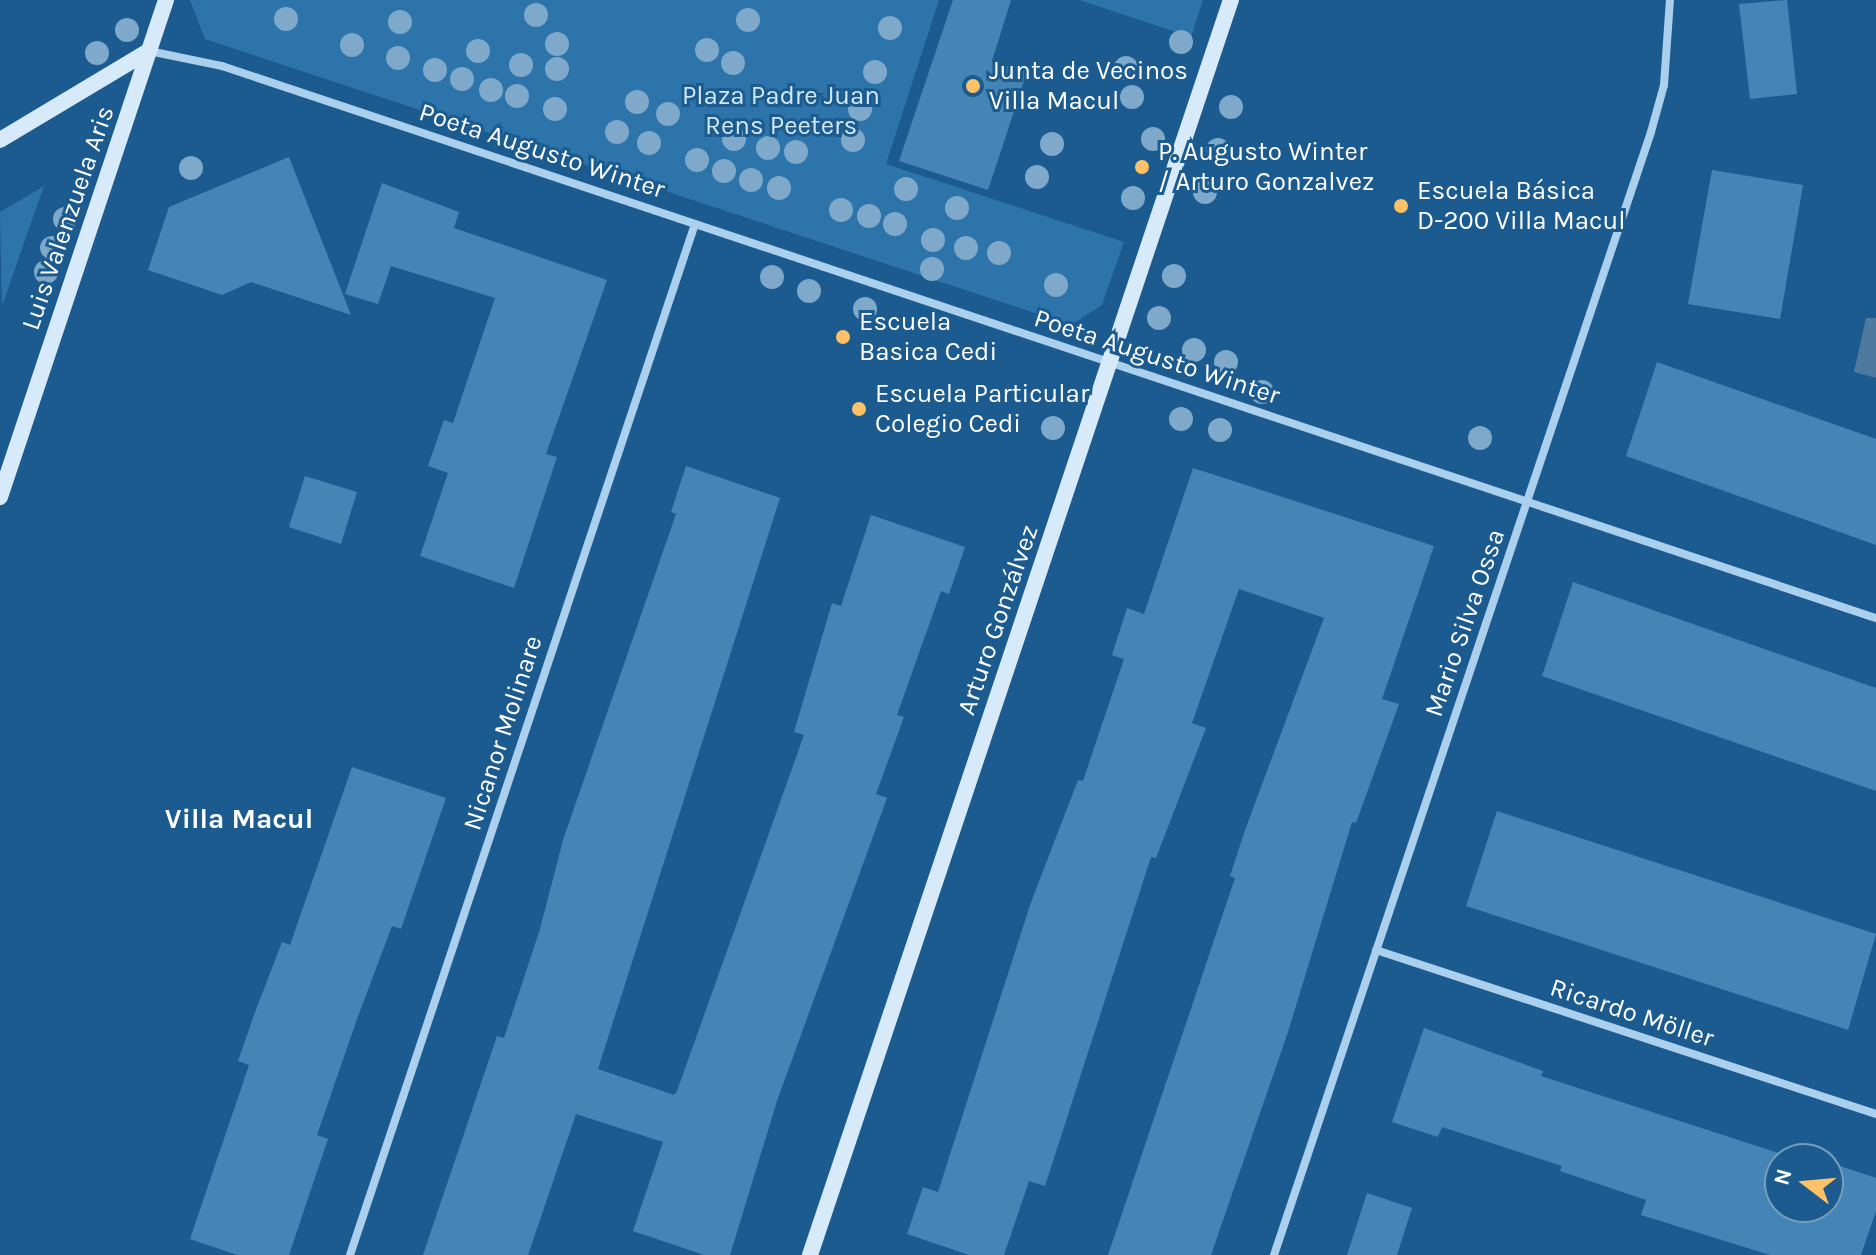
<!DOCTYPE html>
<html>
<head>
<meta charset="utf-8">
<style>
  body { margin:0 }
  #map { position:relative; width:1876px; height:1255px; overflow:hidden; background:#1c5b8f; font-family:Karla,sans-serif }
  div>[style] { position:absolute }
  .green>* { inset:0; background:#2c74aa }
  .water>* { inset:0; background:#4e7a9f }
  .building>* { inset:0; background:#4485b6 }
  .street>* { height:8px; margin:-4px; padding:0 4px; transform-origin:4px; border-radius:4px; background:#aad0ee }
  .secondary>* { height:16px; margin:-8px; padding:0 8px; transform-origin:8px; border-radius:8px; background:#d7eafa }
  .trees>* { width:24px; height:24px; margin:-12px; border-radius:50%; background:#7fa9ca }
  .dots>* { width:22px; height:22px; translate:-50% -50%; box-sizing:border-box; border:4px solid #1c5b8f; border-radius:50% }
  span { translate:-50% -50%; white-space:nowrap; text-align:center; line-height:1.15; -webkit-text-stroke:6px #1c5b8f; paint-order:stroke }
  .poi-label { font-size:26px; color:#fff }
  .left { translate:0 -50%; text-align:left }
  .park-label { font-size:26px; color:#d0e8fa }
  .street-label { font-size:26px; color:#fff }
  .neighbourhood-label { font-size:28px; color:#fff; font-weight:700 }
  .north { position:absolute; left:1764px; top:1143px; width:80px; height:80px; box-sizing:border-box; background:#1c5b8f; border:2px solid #779dbc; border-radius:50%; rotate:286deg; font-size:22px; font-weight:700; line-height:32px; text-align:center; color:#fff }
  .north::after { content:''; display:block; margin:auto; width:28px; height:36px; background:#fec167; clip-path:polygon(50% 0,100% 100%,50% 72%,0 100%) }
</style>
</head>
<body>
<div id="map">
  <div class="green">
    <div style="clip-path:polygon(190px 0,939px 0,886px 164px,1124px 242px,1102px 305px,1071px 325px,205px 39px)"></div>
    <div style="clip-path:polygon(1079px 0,1203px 0,1191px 37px)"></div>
    <div style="clip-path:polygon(44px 186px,2px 306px,0 212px)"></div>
  </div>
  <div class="water">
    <div style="clip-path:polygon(1866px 318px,1876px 318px,1876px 378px,1854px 372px)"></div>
  </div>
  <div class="building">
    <div style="clip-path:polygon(953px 0,1011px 0,992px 61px,1027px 72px,988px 190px,899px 161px)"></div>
    <div style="clip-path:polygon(1787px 0,1797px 94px,1750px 99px,1739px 4px)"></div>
    <div style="clip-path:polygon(289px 157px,351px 315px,251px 282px,222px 295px,148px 270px,169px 207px)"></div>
    <div style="clip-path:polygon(1712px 170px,1803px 185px,1780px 319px,1688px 304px)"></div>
    <div style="clip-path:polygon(382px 183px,459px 212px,454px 228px,607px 280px,546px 454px,557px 457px,514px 588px,420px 556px,448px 473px,428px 466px,444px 420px,453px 423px,495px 298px,391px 266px,378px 304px,345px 294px)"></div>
    <div style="clip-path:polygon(1657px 362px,1876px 439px,1876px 545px,1626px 456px)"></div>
    <div style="clip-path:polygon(686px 466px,780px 498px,598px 1069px,674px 1095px,677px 1091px,804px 735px,794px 732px,832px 603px,841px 606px,871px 515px,965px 547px,949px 594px,941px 591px,897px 715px,904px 717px,876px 794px,887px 798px,777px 1101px,730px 1255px,704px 1255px,633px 1231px,663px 1142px,576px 1114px,528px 1255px,423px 1255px,497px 1036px,504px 1038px,540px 929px,563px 840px,676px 514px,671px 512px)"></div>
    <div style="clip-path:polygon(1193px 468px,1434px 546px,1382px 699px,1399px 704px,1356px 823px,1352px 822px,1288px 1032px,1211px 1255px,1108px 1255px,1235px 878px,1230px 876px,1245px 830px,1324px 618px,1239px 589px,1192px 723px,1206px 728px,1156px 858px,1151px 857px,1045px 1186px,1029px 1181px,1004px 1255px,969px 1255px,907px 1234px,923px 1187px,938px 1192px,1030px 905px,1078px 780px,1083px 781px,1124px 659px,1112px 655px,1127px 608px,1144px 614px)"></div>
    <div style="clip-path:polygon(305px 476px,357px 492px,341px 544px,289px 527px)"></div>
    <div style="clip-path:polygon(1573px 582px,1876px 688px,1876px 791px,1542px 676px)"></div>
    <div style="clip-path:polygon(352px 767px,446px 798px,401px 929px,392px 926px,357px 1019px,317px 1135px,328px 1139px,289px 1255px,237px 1255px,190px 1239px,249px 1065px,238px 1061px,254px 1015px,282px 942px,290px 945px)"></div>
    <div style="clip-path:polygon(1497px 811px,1876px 934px,1848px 1030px,1466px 906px)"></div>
    <div style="clip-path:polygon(1424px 1028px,1543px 1071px,1541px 1076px,1797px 1159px,1780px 1159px,1780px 1207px,1828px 1207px,1828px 1170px,1837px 1173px,1840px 1166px,1876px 1178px,1876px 1211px,1861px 1255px,1770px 1255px,1641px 1215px,1646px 1200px,1560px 1171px,1562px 1166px,1442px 1127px,1438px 1137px,1392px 1122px)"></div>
    <div style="clip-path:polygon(1367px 1193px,1412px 1208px,1397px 1255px,1347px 1255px)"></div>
  </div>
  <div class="street">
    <div style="left:149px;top:51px;width:75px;rotate:11.6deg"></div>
    <div style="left:222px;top:66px;width:1744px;rotate:18.46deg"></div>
    <div style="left:1376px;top:950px;width:526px;rotate:18.16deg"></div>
    <div style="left:350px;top:1255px;width:1087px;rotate:-71.5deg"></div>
    <div style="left:1274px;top:1255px;width:1185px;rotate:-71.44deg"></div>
    <div style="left:1651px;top:132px;width:49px;rotate:-74.5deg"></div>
    <div style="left:1664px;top:85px;width:85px;rotate:-86deg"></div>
  </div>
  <div class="secondary">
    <div style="left:0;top:140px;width:174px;rotate:-30.9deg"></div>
    <div style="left:0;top:497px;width:524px;rotate:-71.53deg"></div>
    <div style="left:810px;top:1255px;width:1324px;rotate:-71.46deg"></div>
  </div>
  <div class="trees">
    <div style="left:536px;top:15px"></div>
    <div style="left:286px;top:19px"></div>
    <div style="left:748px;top:20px"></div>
    <div style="left:400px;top:22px"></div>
    <div style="left:890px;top:28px"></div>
    <div style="left:127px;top:30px"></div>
    <div style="left:1181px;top:42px"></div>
    <div style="left:557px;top:44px"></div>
    <div style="left:352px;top:45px"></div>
    <div style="left:707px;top:50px"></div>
    <div style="left:478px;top:51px"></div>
    <div style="left:97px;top:53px"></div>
    <div style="left:398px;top:58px"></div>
    <div style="left:733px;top:63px"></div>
    <div style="left:521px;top:65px"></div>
    <div style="left:1126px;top:68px"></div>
    <div style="left:557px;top:69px"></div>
    <div style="left:435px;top:70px"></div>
    <div style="left:875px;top:72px"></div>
    <div style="left:462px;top:79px"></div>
    <div style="left:491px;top:90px"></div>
    <div style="left:517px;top:96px"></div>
    <div style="left:1132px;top:97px"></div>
    <div style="left:637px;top:102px"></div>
    <div style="left:1231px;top:107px"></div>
    <div style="left:555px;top:109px"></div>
    <div style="left:860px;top:109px"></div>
    <div style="left:668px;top:114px"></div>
    <div style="left:617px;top:132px"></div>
    <div style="left:734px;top:139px"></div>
    <div style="left:1153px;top:139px"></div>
    <div style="left:853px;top:140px"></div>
    <div style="left:649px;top:143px"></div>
    <div style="left:1052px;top:144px"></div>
    <div style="left:768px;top:148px"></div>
    <div style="left:1218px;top:150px"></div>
    <div style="left:796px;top:152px"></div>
    <div style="left:697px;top:160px"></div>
    <div style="left:191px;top:168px"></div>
    <div style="left:724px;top:171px"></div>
    <div style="left:1037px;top:177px"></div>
    <div style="left:751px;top:180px"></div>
    <div style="left:779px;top:188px"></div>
    <div style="left:906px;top:189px"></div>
    <div style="left:1205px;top:192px"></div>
    <div style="left:1133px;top:198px"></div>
    <div style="left:957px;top:208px"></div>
    <div style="left:841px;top:210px"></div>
    <div style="left:869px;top:216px"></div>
    <div style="left:65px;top:219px"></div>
    <div style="left:895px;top:224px"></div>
    <div style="left:933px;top:240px"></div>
    <div style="left:52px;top:248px"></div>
    <div style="left:966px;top:248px"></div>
    <div style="left:999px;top:253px"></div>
    <div style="left:932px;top:269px"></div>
    <div style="left:46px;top:272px"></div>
    <div style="left:1174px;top:276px"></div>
    <div style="left:772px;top:277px"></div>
    <div style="left:1056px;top:285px"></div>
    <div style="left:809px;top:291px"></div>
    <div style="left:865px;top:309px"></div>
    <div style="left:1159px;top:318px"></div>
    <div style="left:1194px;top:350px"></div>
    <div style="left:1226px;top:362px"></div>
    <div style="left:1262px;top:392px"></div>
    <div style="left:1181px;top:419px"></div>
    <div style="left:1053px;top:428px"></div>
    <div style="left:1220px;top:430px"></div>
    <div style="left:1480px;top:438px"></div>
  </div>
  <div class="dots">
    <div style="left:973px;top:86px;background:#fec167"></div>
    <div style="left:1142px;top:167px;background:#fec167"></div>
    <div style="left:1401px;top:206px;background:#fec167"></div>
    <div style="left:843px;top:337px;background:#fec167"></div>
    <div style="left:859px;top:409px;background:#fec167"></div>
  </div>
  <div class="poi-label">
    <span class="left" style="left:989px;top:86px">Junta de Vecinos<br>Villa Macul</span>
    <span class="left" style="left:1158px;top:167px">P. Augusto Winter<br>/ Arturo Gonzalvez</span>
    <span class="left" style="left:1417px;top:206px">Escuela Básica<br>D-200 Villa Macul</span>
    <span class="left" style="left:859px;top:337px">Escuela<br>Basica Cedi</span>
    <span class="left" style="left:875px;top:409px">Escuela Particular<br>Colegio Cedi</span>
  </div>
  <div class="park-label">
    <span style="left:781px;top:111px">Plaza Padre Juan<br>Rens Peeters</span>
  </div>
  <div class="street-label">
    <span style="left:542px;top:151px;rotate:18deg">Poeta Augusto Winter</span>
    <span style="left:68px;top:218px;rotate:-71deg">Luis Valenzuela Aris</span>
    <span style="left:1157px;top:357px;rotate:18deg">Poeta Augusto Winter</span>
    <span style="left:998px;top:620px;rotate:-71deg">Arturo Gonzálvez</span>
    <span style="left:1465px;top:623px;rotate:-71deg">Mario Silva Ossa</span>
    <span style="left:503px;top:733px;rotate:-72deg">Nicanor Molinare</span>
    <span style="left:1632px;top:1013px;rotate:18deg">Ricardo Möller</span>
  </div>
  <div class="neighbourhood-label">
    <span style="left:239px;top:819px">Villa Macul</span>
  </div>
  <div class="north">N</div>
</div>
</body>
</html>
